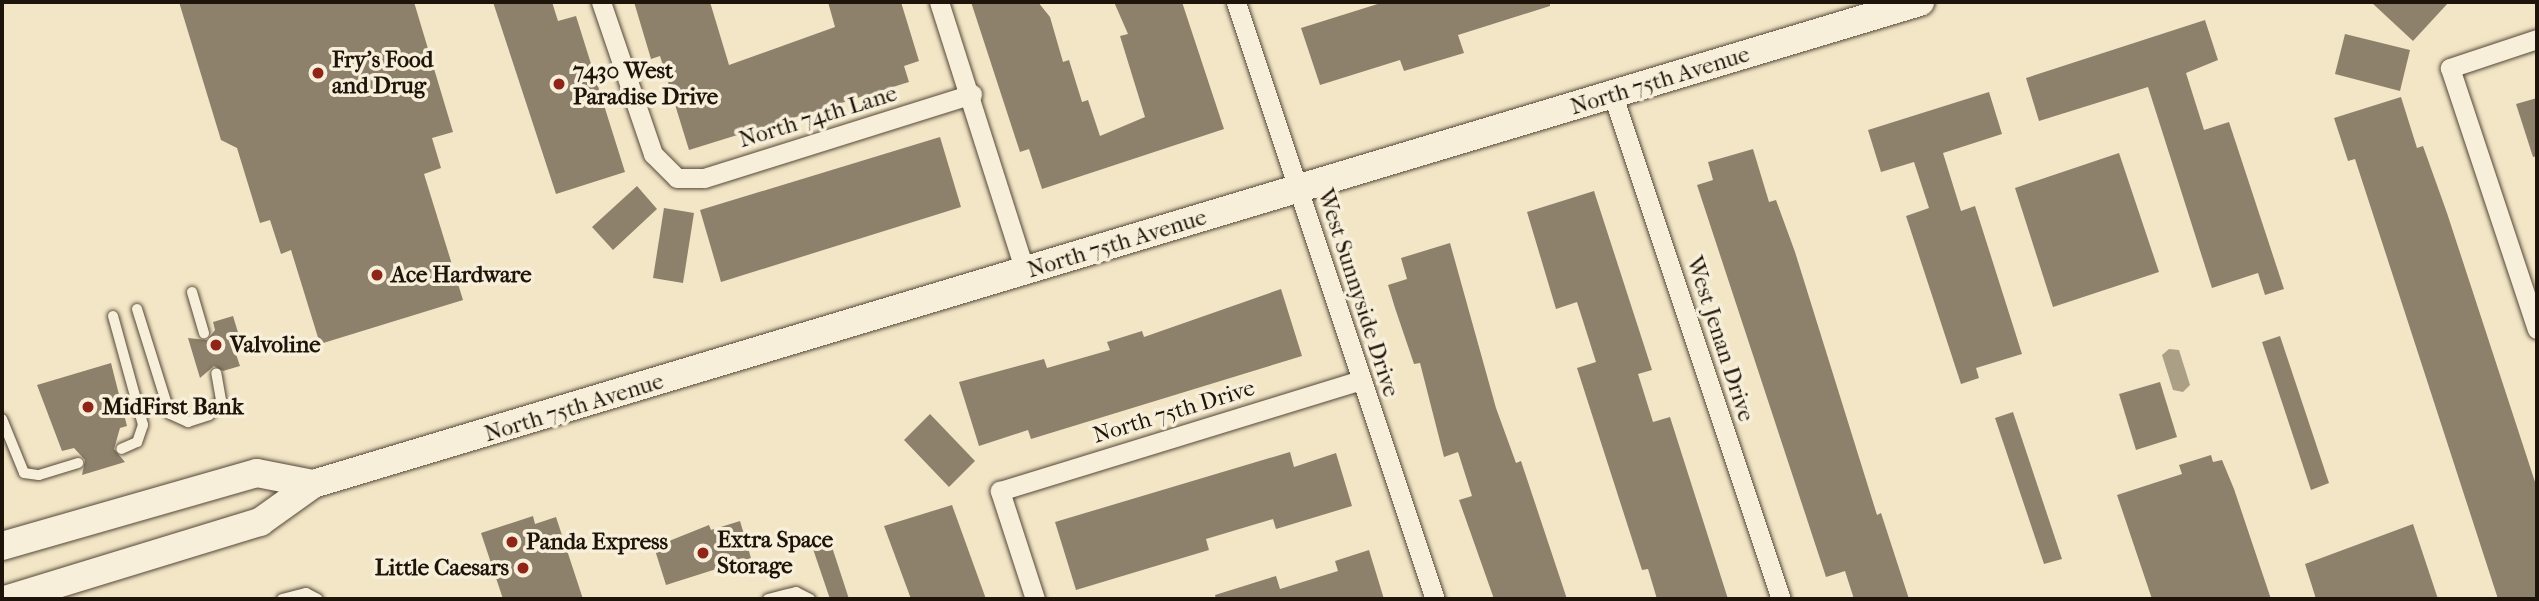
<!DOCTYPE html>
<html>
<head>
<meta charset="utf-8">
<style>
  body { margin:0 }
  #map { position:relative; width:2539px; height:601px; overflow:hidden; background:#f3e6c6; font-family:"IM FELL French Canon",serif }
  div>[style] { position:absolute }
  .water>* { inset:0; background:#ab9f86 }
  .building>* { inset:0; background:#8d816c }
  .roads { filter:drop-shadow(0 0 2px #544839) drop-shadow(0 0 2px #544839) }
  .lane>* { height:10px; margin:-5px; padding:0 5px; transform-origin:5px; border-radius:5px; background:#f7efda }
  .street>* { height:19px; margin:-9.5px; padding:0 9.5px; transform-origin:9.5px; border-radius:9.5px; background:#f7efda }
  .secondary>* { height:28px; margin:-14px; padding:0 14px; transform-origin:14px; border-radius:14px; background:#f7efda }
  .dots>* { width:19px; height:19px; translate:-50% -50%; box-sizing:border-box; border:4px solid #f7efda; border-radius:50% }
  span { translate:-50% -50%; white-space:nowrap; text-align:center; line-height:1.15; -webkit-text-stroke:7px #f7efda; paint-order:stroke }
  .poi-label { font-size:23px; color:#1f140a; font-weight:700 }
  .left { translate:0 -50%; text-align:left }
  .right { translate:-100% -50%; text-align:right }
  .street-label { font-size:23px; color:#1f140a }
  .frame { position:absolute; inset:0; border:4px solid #1f140a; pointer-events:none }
</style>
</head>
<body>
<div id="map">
  <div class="water">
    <div style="clip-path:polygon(2169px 349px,2179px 350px,2190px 385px,2183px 392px,2173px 390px,2162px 355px)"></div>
  </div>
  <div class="building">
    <div style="clip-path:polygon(179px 2px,414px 2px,453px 132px,432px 138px,441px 168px,424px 174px,463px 300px,320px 344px,291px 250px,281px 254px,270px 220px,260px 223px,237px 148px,221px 140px)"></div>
    <div style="clip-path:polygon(493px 2px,552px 2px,558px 21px,576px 16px,625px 172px,556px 194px)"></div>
    <div style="clip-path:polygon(634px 2px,710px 2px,729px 65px,835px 27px,828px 2px,901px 2px,919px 61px,904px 66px,909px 82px,689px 150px,660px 56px,651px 59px)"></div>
    <div style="clip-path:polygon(971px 2px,1038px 2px,1050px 17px,1063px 62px,1069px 60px,1082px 102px,1088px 100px,1100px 136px,1145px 117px,1120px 36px,1128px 34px,1114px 2px,1182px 2px,1224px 129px,1042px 189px,1029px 149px,1020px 152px)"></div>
    <div style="clip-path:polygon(1384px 2px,1550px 2px,1550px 6px,1458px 35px,1464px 53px,1404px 71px,1400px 60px,1320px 85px,1301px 28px)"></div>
    <div style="clip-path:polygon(2371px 2px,2449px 2px,2413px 41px)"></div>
    <div style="clip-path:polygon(2205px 20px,2218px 60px,2186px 73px,2204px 130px,2229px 122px,2284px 289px,2265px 295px,2258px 273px,2212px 288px,2148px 87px,2039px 121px,2026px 78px)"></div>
    <div style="clip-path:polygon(2345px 34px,2410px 50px,2400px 91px,2335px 74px)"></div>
    <div style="clip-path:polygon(1989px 92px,2002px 134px,1943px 153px,1961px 211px,1975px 206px,2022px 354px,1976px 368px,1979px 378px,1961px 384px,1906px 216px,1929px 208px,1914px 162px,1881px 172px,1868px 130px)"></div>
    <div style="clip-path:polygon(2401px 97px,2417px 148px,2423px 146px,2447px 213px,2537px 488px,2537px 599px,2498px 599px,2355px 159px,2348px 161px,2334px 118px)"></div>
    <div style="clip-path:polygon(2537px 98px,2537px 156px,2533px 157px,2516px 104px)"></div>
    <div style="clip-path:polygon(940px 137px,961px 207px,721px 282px,700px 210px)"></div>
    <div style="clip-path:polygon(1753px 149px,1769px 202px,1776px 200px,1795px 252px,1877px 515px,1881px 513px,1909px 599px,1854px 599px,1845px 571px,1826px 577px,1697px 185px,1713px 180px,1708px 162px)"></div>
    <div style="clip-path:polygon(2119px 153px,2159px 272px,2053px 307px,2015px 188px)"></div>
    <div style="clip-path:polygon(637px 186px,657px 209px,613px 250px,592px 227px)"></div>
    <div style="clip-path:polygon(1594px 191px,1652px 370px,1638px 374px,1653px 422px,1670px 417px,1728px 599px,1657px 599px,1648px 569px,1642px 570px,1577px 368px,1596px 362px,1577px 302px,1556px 309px,1527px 212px)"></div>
    <div style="clip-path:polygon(664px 208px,694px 213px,683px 283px,653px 278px)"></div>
    <div style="clip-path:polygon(1450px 243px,1496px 408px,1516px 463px,1521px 461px,1567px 599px,1494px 599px,1459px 500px,1472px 496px,1458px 452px,1444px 457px,1420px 363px,1414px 364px,1395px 308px,1388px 285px,1407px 279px,1401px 258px)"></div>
    <div style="clip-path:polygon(1281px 289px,1302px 356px,1031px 439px,1028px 430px,979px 446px,959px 382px,1044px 359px,1047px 368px,1110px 350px,1107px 342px,1142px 331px,1144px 337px)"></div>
    <div style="clip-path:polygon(233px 316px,244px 352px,236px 354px,240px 366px,223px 371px,214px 366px,200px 378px,188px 338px,207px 340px,215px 330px,213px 322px)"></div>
    <div style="clip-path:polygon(2280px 336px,2329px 483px,2311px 490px,2262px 342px)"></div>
    <div style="clip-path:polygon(111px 363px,127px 426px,120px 428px,114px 449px,125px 462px,82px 475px,85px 460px,74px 448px,62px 451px,37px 385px)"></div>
    <div style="clip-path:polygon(2160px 382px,2177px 437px,2136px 450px,2119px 394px)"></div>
    <div style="clip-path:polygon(2013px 412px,2062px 559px,2044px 564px,1995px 418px)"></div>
    <div style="clip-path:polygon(930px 414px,975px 461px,949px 487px,904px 440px)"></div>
    <div style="clip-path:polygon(1290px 452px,1294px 467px,1336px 453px,1352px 506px,1276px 529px,1273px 519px,1206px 539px,1209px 550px,1076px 590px,1055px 522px)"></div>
    <div style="clip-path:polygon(2211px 455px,2213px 462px,2222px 460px,2234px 489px,2271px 599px,2152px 599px,2117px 495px,2182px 474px,2179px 465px)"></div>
    <div style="clip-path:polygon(952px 505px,986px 599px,911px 599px,884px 526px)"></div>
    <div style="clip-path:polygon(533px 516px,535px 524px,556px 517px,583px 599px,503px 599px,481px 533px)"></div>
    <div style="clip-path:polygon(740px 521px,751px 558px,666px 585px,654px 547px,709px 525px,711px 530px)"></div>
    <div style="clip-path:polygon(2413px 524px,2438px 599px,2316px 599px,2305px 564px)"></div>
    <div style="clip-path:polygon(831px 544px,849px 599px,830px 599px,813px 549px)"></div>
    <div style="clip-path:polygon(1369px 550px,1384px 599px,1216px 599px,1215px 595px,1276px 576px,1280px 589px,1338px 571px,1335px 561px)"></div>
  </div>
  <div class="roads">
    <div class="lane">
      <div style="left:192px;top:292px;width:43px;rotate:73.7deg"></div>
      <div style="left:137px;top:309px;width:110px;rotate:72.6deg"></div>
      <div style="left:170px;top:414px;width:20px;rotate:24deg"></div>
      <div style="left:188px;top:422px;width:22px;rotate:-18deg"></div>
      <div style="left:209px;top:415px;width:19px;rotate:-51deg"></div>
      <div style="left:221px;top:400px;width:27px;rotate:-100deg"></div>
      <div style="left:113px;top:316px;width:113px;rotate:74.6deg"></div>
      <div style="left:143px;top:425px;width:18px;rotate:109deg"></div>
      <div style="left:137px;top:442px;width:17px;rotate:156deg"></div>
      <div style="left:2px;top:419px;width:58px;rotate:67.8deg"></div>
      <div style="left:24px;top:473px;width:15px;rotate:8deg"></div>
      <div style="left:39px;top:475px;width:41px;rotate:-17.1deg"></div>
      <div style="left:282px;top:599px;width:25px;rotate:-14deg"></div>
      <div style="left:306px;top:593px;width:13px;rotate:27deg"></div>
      <div style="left:768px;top:599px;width:29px;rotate:-14deg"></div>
      <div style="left:796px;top:592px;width:16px;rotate:27deg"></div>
    </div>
    <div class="street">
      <div style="left:601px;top:2px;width:161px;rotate:71.1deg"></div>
      <div style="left:653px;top:154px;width:34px;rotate:45deg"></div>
      <div style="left:677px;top:178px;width:27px"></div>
      <div style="left:704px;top:178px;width:281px;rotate:-17.4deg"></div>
      <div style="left:939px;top:2px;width:283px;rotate:72.3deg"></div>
      <div style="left:1236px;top:2px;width:629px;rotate:71.57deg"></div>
      <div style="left:2537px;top:39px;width:92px;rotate:161.6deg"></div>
      <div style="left:2450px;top:68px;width:275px;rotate:71.6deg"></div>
      <div style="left:1613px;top:95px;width:531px;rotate:71.57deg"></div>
      <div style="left:1035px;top:599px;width:114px;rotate:-108deg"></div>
      <div style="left:1000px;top:491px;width:378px;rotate:-17.1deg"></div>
    </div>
    <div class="secondary">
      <div style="left:2px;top:546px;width:265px;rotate:-16deg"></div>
      <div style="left:257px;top:473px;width:57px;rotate:11.1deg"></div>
      <div style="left:8px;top:599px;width:264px;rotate:-17deg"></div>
      <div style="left:260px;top:522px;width:65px;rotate:-35.6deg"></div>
      <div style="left:313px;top:484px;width:1678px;rotate:-16.7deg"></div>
    </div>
  </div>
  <div class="dots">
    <div style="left:318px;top:73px;background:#8f2418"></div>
    <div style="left:559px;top:84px;background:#8f2418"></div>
    <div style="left:377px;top:275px;background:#8f2418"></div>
    <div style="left:216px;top:345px;background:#8f2418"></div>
    <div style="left:88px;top:407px;background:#8f2418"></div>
    <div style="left:512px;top:542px;background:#8f2418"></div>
    <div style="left:703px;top:553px;background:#8f2418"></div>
    <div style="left:523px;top:568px;background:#8f2418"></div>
  </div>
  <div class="poi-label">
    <span class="left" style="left:332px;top:73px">Fry's Food<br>and Drug</span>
    <span class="left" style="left:573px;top:84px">7430 West<br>Paradise Drive</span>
    <span class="left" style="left:391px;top:275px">Ace Hardware</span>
    <span class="left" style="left:230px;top:345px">Valvoline</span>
    <span class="left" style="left:102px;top:407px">MidFirst Bank</span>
    <span class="left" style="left:717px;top:553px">Extra Space<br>Storage</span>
    <span class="left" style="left:526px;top:542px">Panda Express</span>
    <span class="right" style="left:509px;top:568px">Little Caesars</span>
  </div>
  <div class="street-label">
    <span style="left:1660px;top:81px;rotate:-17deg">North 75th Avenue</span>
    <span style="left:818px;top:117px;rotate:-17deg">North 74th Lane</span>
    <span style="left:1117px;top:244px;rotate:-17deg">North 75th Avenue</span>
    <span style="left:1358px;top:293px;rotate:72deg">West Sunnyside Drive</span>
    <span style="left:1720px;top:339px;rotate:72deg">West Jenan Drive</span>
    <span style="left:574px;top:408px;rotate:-17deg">North 75th Avenue</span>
    <span style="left:1174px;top:412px;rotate:-17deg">North 75th Drive</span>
  </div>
  <div class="frame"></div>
</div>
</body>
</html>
